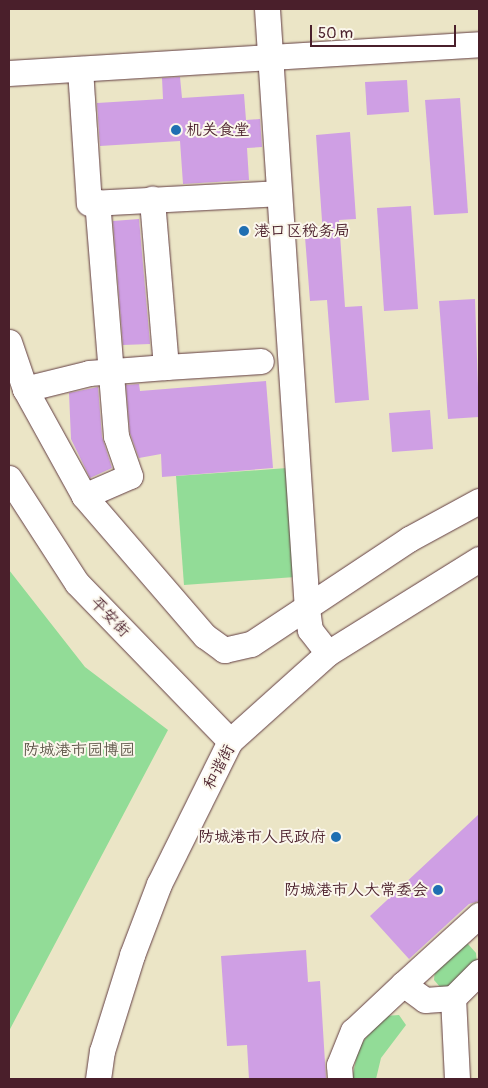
<!DOCTYPE html>
<html>
<head>
<meta charset="utf-8">
<style>
  body { margin:0 }
  #map { position:relative; width:488px; height:1088px; overflow:hidden; background:#ebe5c6; font-family:Pangolin,"LXGW WenKai TC",sans-serif }
  div>[style] { position:absolute }
  .green>* { inset:0; background:#92dc97 }
  .building>* { inset:0; background:#cf9fe4 }
  .roads { filter:drop-shadow(0 0 1px #623d42) drop-shadow(0 0 1px #623d42) }
  .minor>* { height:25px; margin:-12.5px; padding:0 12.5px; transform-origin:12.5px; border-radius:12.5px; background:#fff }
  .dots>* { width:14px; height:14px; translate:-50% -50%; box-sizing:border-box; border:2px solid #fbf7ec; border-radius:50% }
  span { translate:-50% -50%; white-space:nowrap; text-align:center; line-height:1.15; -webkit-text-stroke:4px #fbf7ec; paint-order:stroke }
  .poi-label { font-size:16px; color:#4a1f2b }
  .left { translate:0 -50%; text-align:left }
  .right { translate:-100% -50%; text-align:right }
  .street-label { font-size:16px; color:#4a1f2b }
  .park-label { font-size:16px; color:#60584b }
  .frame { position:absolute; inset:0; border:10px solid #4a1f2b; pointer-events:none }
  .scale { position:absolute; left:310px; top:25px; width:146px; height:22px; box-sizing:border-box; border:2px solid #4a1f2b; border-top:0; padding-left:6px; font-size:15px; line-height:18px; white-space:nowrap; color:#4a1f2b; -webkit-text-stroke:4px #fbf7ec; paint-order:stroke }
</style>
</head>
<body>
<div id="map">
  <div class="green">
    <div style="clip-path:polygon(287px 468px,295px 577px,184px 585px,176px 476px)"></div>
    <div style="clip-path:polygon(9px 570px,85px 667px,168px 730px,9px 1031px)"></div>
    <div style="clip-path:polygon(462px 943px,468px 944px,476px 953px,477px 964px,452px 987px,441px 988px,434px 980px,435px 969px)"></div>
    <div style="clip-path:polygon(399px 1015px,406px 1025px,381px 1058px,376px 1079px,352px 1079px,358px 1049px,374px 1026px,385px 1016px)"></div>
  </div>
  <div class="building">
    <div style="clip-path:polygon(180px 77px,182px 98px,244px 94px,246px 120px,260px 119px,262px 147px,247px 148px,249px 180px,183px 184px,180px 141px,100px 146px,97px 103px,163px 99px,162px 78px)"></div>
    <div style="clip-path:polygon(407px 80px,409px 112px,367px 115px,365px 82px)"></div>
    <div style="clip-path:polygon(460px 98px,468px 213px,434px 215px,425px 100px)"></div>
    <div style="clip-path:polygon(350px 132px,356px 219px,339px 220px,345px 307px,362px 306px,369px 400px,335px 403px,327px 300px,310px 301px,305px 237px,323px 235px,316px 135px)"></div>
    <div style="clip-path:polygon(411px 206px,418px 309px,384px 311px,377px 208px)"></div>
    <div style="clip-path:polygon(139px 219px,150px 344px,123px 345px,113px 221px)"></div>
    <div style="clip-path:polygon(475px 299px,479px 417px,448px 419px,439px 301px)"></div>
    <div style="clip-path:polygon(266px 381px,273px 468px,162px 477px,161px 454px,139px 458px,130px 433px,126px 385px,139px 384px,140px 391px)"></div>
    <div style="clip-path:polygon(98px 387px,102px 437px,112px 468px,90px 478px,71px 439px,69px 393px)"></div>
    <div style="clip-path:polygon(430px 410px,433px 449px,392px 452px,389px 413px)"></div>
    <div style="clip-path:polygon(479px 814px,479px 901px,469px 904px,409px 959px,370px 916px)"></div>
    <div style="clip-path:polygon(306px 950px,308px 982px,320px 981px,326px 1079px,249px 1079px,247px 1045px,227px 1046px,221px 956px)"></div>
  </div>
  <div class="roads">
    <div class="minor">
      <div style="left:267px;top:9px;width:601px;rotate:86.19deg"></div>
      <div style="left:307px;top:609px;width:21px;rotate:82deg"></div>
      <div style="left:310px;top:630px;width:29px;rotate:52deg"></div>
      <div style="left:80px;top:69px;width:134px;rotate:86.2deg"></div>
      <div style="left:89px;top:203px;width:190px;rotate:-3deg"></div>
      <div style="left:9px;top:73px;width:471px;rotate:-3.5deg"></div>
      <div style="left:9px;top:342px;width:50px;rotate:71.2deg"></div>
      <div style="left:25px;top:389px;width:122px;rotate:61.1deg"></div>
      <div style="left:84px;top:496px;width:185px;rotate:49.2deg"></div>
      <div style="left:205px;top:636px;width:24px;rotate:36deg"></div>
      <div style="left:224px;top:650px;width:28px;rotate:-13deg"></div>
      <div style="left:251px;top:644px;width:190px;rotate:-33.6deg"></div>
      <div style="left:409px;top:539px;width:80px;rotate:-28.5deg"></div>
      <div style="left:166px;top:367px;width:95px;rotate:-3.6deg"></div>
      <div style="left:25px;top:389px;width:66px;rotate:-14deg"></div>
      <div style="left:89px;top:373px;width:77px;rotate:-4.5deg"></div>
      <div style="left:166px;top:367px;width:169px;rotate:-94.8deg"></div>
      <div style="left:9px;top:478px;width:125px;rotate:57.1deg"></div>
      <div style="left:77px;top:583px;width:220px;rotate:45.9deg"></div>
      <div style="left:84px;top:496px;width:50px;rotate:-23.5deg"></div>
      <div style="left:130px;top:476px;width:42px;rotate:-109.3deg"></div>
      <div style="left:116px;top:436px;width:235px;rotate:-94.6deg"></div>
      <div style="left:403px;top:984px;width:103px;rotate:-42.2deg"></div>
      <div style="left:98px;top:1079px;width:28px;rotate:-82deg"></div>
      <div style="left:102px;top:1051px;width:101px;rotate:-72.6deg"></div>
      <div style="left:132px;top:955px;width:76px;rotate:-69.2deg"></div>
      <div style="left:159px;top:884px;width:160px;rotate:-63.6deg"></div>
      <div style="left:230px;top:741px;width:132px;rotate:-41.9deg"></div>
      <div style="left:328px;top:653px;width:178px;rotate:-31.9deg"></div>
      <div style="left:340px;top:1079px;width:14px;rotate:-94deg"></div>
      <div style="left:339px;top:1065px;width:37px;rotate:-68deg"></div>
      <div style="left:353px;top:1031px;width:69px;rotate:-43.2deg"></div>
      <div style="left:403px;top:984px;width:27px;rotate:36deg"></div>
      <div style="left:425px;top:1000px;width:28px;rotate:-4deg"></div>
      <div style="left:457px;top:1079px;width:81px;rotate:-92.8deg"></div>
      <div style="left:453px;top:998px;width:37px;rotate:-45deg"></div>
    </div>
  </div>
  <div class="dots">
    <div style="left:176px;top:130px;background:#1f6fb2"></div>
    <div style="left:244px;top:231px;background:#1f6fb2"></div>
    <div style="left:336px;top:837px;background:#1f6fb2"></div>
    <div style="left:438px;top:890px;background:#1f6fb2"></div>
  </div>
  <div class="poi-label">
    <span class="left" style="left:186px;top:130px">机关食堂</span>
    <span class="left" style="left:254px;top:231px">港口区税务局</span>
    <span class="right" style="left:326px;top:837px">防城港市人民政府</span>
    <span class="right" style="left:428px;top:890px">防城港市人大常委会</span>
  </div>
  <div class="street-label">
    <span style="left:110px;top:617px;rotate:46deg">平安街</span>
    <span style="left:219px;top:767px;rotate:-62deg">和谐街</span>
  </div>
  <div class="park-label">
    <span style="left:79px;top:750px">防城港市园博园</span>
  </div>
  <div class="frame"></div>
  <div class="scale">50 m</div>
</div>
</body>
</html>
